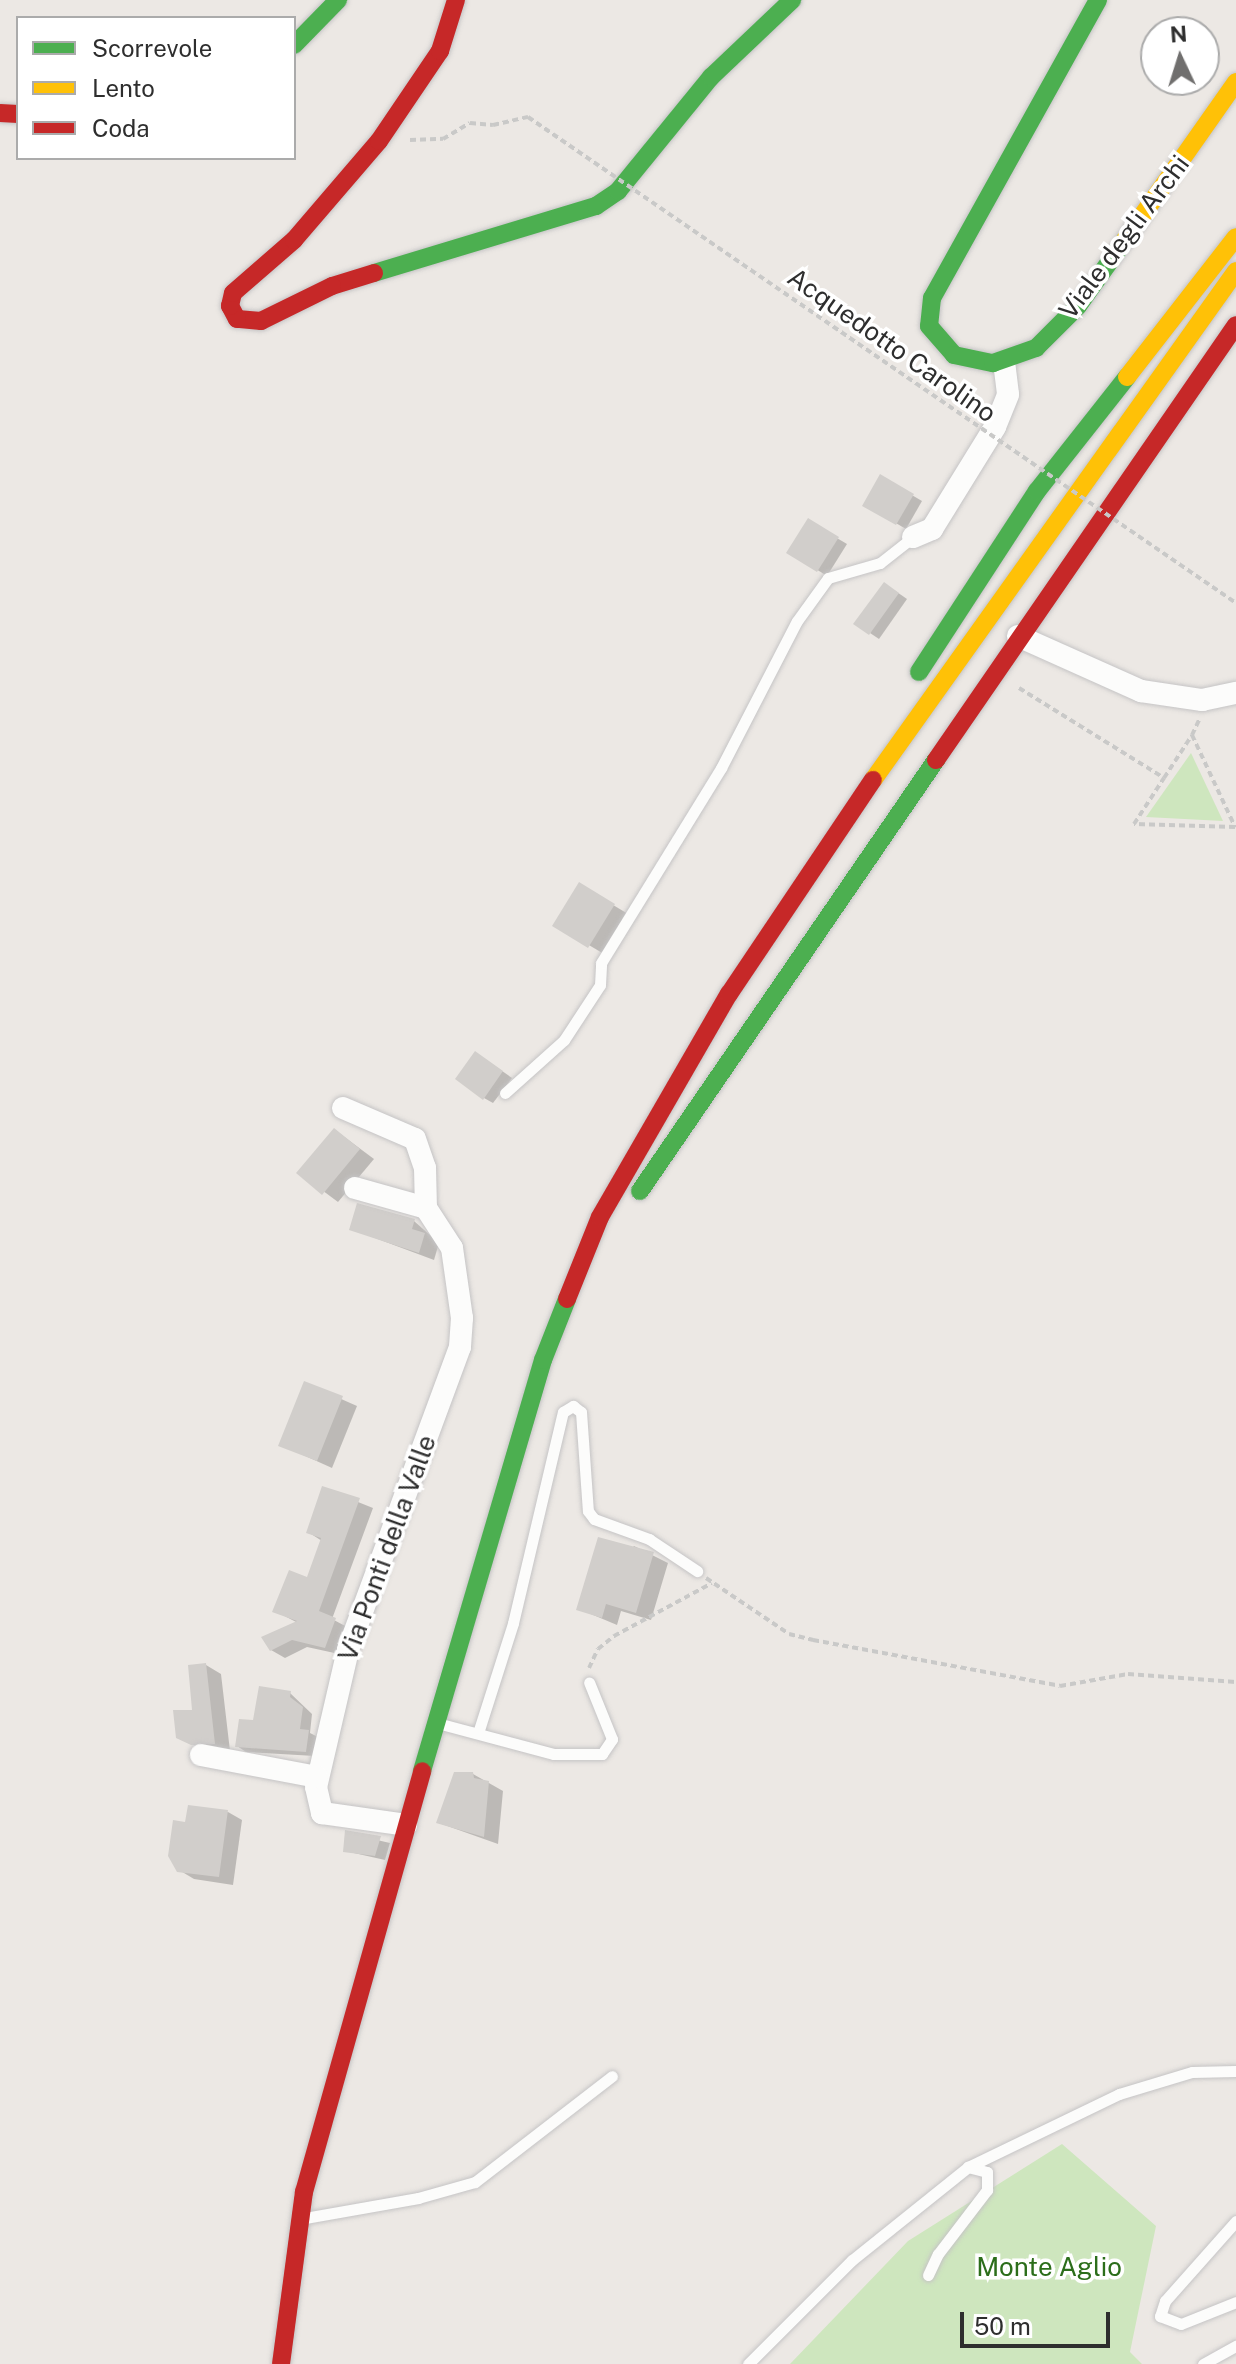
<!DOCTYPE html>
<html>
<head>
<meta charset="utf-8">
<style>
  body { margin:0 }
  #map { position:relative; width:1236px; height:2364px; overflow:hidden; background:#ece8e4; font-family:"Public Sans",sans-serif }
  div>[style] { position:absolute }
  .green>* { inset:0; background:#cee6be }
  .shadow>* { inset:0; background:#0003 }
  .building>* { inset:0; background:#d1cecb }
  .path>* { height:4px; margin-top:-2px; transform-origin:0; background:repeating-linear-gradient(90deg,#c9c9c8 0 6px,transparent 0 10px) }
  .roads { filter:drop-shadow(0 0 2px #c5c4c5) drop-shadow(0 0 2px #c5c4c5) }
  .lane>* { height:11px; margin:-5.5px; padding:0 5.5px; transform-origin:5.5px; border-radius:5.5px; background:#fcfcfb }
  .street>* { height:22px; margin:-11px; padding:0 11px; transform-origin:11px; border-radius:11px; background:#fcfcfb }
  .fast>* { height:18px; margin:-9px; padding:0 9px; transform-origin:9px; border-radius:9px; background:#4caf50 }
  .slow>* { height:18px; margin:-9px; padding:0 9px; transform-origin:9px; border-radius:9px; background:#ffc107 }
  .jam>* { height:18px; margin:-9px; padding:0 9px; transform-origin:9px; border-radius:9px; background:#c62828 }
  .path-bridge>* { height:4px; margin-top:-2px; transform-origin:0; background:repeating-linear-gradient(90deg,#c9c9c8 0 6px,transparent 0 10px) }
  span { translate:-50% -50%; white-space:nowrap; text-align:center; line-height:1.15; -webkit-text-stroke:7px #fff; paint-order:stroke }
  .street-label { font-size:26px; color:#2e2e2e }
  .park-label { font-size:26px; color:#2c6e1b }
  .legend { position:absolute; left:16px; top:16px; width:280px; height:144px; box-sizing:border-box; background:#fff; border:2px solid #ababab; margin:0; padding:10px 14px; list-style:none; font-size:24px; color:#2e2e2e }
  .legend li { display:flex; align-items:center; gap:16px; height:40px }
  .legend b { width:40px; border:2px solid #ababab }
  .north { position:absolute; left:1140px; top:16px; width:80px; height:80px; box-sizing:border-box; background:#fff; border:2px solid #ababab; border-radius:50%; rotate:356deg; font-size:22px; font-weight:700; line-height:32px; text-align:center; color:#2e2e2e }
  .north::after { content:''; display:block; margin:auto; width:28px; height:36px; background:#706f6e; clip-path:polygon(50% 0,100% 100%,50% 72%,0 100%) }
  .scale { position:absolute; left:960px; top:2312px; width:150px; height:36px; box-sizing:border-box; border:4px solid #2e2e2e; border-top:0; padding-left:10px; font-size:24px; line-height:28px; white-space:nowrap; color:#2e2e2e; -webkit-text-stroke:6px #fff; paint-order:stroke }
</style>
</head>
<body>
<div id="map">
  <div class="green">
    <div style="clip-path:polygon(1191px 753px,1223px 821px,1146px 817px)"></div>
    <div style="clip-path:polygon(1062px 2144px,1156px 2226px,1130px 2352px,1142px 2364px,790px 2364px,908px 2241px)"></div>
  </div>
  <div class="shadow">
    <div style="clip-path:polygon(881px 477px,922px 501px,906px 529px,865px 505px)"></div>
    <div style="clip-path:polygon(808px 521px,847px 544px,827px 576px,789px 552px)"></div>
    <div style="clip-path:polygon(894px 590px,907px 599px,879px 639px,870px 633px)"></div>
    <div style="clip-path:polygon(580px 885px,628px 914px,604px 954px,555px 925px)"></div>
    <div style="clip-path:polygon(485px 1059px,512px 1078px,493px 1103px,484px 1098px)"></div>
    <div style="clip-path:polygon(335px 1130px,374px 1159px,338px 1202px,299px 1173px)"></div>
    <div style="clip-path:polygon(414px 1221px,439px 1243px,434px 1260px,351px 1229px)"></div>
    <div style="clip-path:polygon(305px 1383px,357px 1406px,332px 1468px,281px 1445px)"></div>
    <div style="clip-path:polygon(323px 1488px,373px 1508px,332px 1619px,349px 1628px,339px 1654px,307px 1647px,285px 1658px,271px 1650px,298px 1623px,275px 1611px,308px 1579px,322px 1541px,308px 1532px)"></div>
    <div style="clip-path:polygon(634px 1546px,668px 1563px,651px 1620px,621px 1611px,617px 1625px,579px 1609px)"></div>
    <div style="clip-path:polygon(206px 1665px,221px 1674px,230px 1751px,208px 1753px,178px 1736px,195px 1713px)"></div>
    <div style="clip-path:polygon(290px 1693px,312px 1714px,310px 1733px,318px 1737px,315px 1756px,246px 1752px,237px 1746px,255px 1722px)"></div>
    <div style="clip-path:polygon(473px 1774px,503px 1791px,498px 1844px,439px 1823px)"></div>
    <div style="clip-path:polygon(228px 1812px,242px 1820px,233px 1885px,194px 1879px,179px 1870px,187px 1825px)"></div>
    <div style="clip-path:polygon(347px 1833px,390px 1843px,385px 1860px,345px 1851px)"></div>
  </div>
  <div class="building">
    <div style="clip-path:polygon(880px 474px,914px 494px,896px 525px,862px 506px)"></div>
    <div style="clip-path:polygon(808px 518px,839px 537px,817px 572px,786px 553px)"></div>
    <div style="clip-path:polygon(884px 582px,899px 593px,869px 635px,853px 624px)"></div>
    <div style="clip-path:polygon(579px 882px,615px 904px,588px 948px,552px 926px)"></div>
    <div style="clip-path:polygon(475px 1051px,503px 1071px,483px 1100px,455px 1079px)"></div>
    <div style="clip-path:polygon(334px 1128px,360px 1149px,322px 1195px,296px 1173px)"></div>
    <div style="clip-path:polygon(357px 1203px,415px 1219px,412px 1229px,425px 1233px,419px 1253px,349px 1230px)"></div>
    <div style="clip-path:polygon(304px 1381px,343px 1396px,317px 1461px,278px 1446px)"></div>
    <div style="clip-path:polygon(322px 1486px,360px 1498px,319px 1611px,336px 1618px,325px 1648px,292px 1640px,270px 1651px,261px 1637px,297px 1621px,272px 1612px,289px 1570px,307px 1577px,321px 1538px,306px 1533px)"></div>
    <div style="clip-path:polygon(598px 1537px,654px 1552px,636px 1613px,606px 1604px,602px 1618px,576px 1610px)"></div>
    <div style="clip-path:polygon(206px 1663px,215px 1744px,191px 1745px,176px 1738px,173px 1710px,192px 1710px,188px 1665px)"></div>
    <div style="clip-path:polygon(259px 1686px,291px 1691px,290px 1697px,303px 1707px,300px 1729px,309px 1730px,306px 1752px,235px 1747px,239px 1719px,253px 1720px)"></div>
    <div style="clip-path:polygon(454px 1772px,473px 1772px,474px 1778px,489px 1781px,484px 1837px,436px 1823px)"></div>
    <div style="clip-path:polygon(188px 1805px,228px 1810px,219px 1877px,177px 1872px,168px 1856px,173px 1820px,185px 1822px)"></div>
    <div style="clip-path:polygon(345px 1830px,381px 1836px,375px 1856px,343px 1852px)"></div>
  </div>
  <div class="path">
    <div style="left:410px;top:140px;width:33px;rotate:-2deg"></div>
    <div style="left:443px;top:139px;width:31px;rotate:-31deg"></div>
    <div style="left:470px;top:123px;width:23px;rotate:5deg"></div>
    <div style="left:493px;top:125px;width:36px;rotate:-13deg"></div>
    <div style="left:1019px;top:688px;width:171px;rotate:31.8deg"></div>
    <div style="left:1164px;top:778px;width:51px;rotate:-56.9deg"></div>
    <div style="left:1192px;top:735px;width:102px;rotate:64.9deg"></div>
    <div style="left:1235px;top:827px;width:101px;rotate:-178.3deg"></div>
    <div style="left:1134px;top:824px;width:55px;rotate:-56.9deg"></div>
    <div style="left:1192px;top:735px;width:19px;rotate:-65deg"></div>
    <div style="left:706px;top:1578px;width:100px;rotate:34deg"></div>
    <div style="left:789px;top:1634px;width:25px;rotate:14deg"></div>
    <div style="left:813px;top:1640px;width:251px;rotate:10.5deg"></div>
    <div style="left:1060px;top:1686px;width:69px;rotate:-10deg"></div>
    <div style="left:1128px;top:1674px;width:108px;rotate:4.2deg"></div>
    <div style="left:589px;top:1668px;width:21px;rotate:-65deg"></div>
    <div style="left:598px;top:1649px;width:21px;rotate:-39deg"></div>
    <div style="left:614px;top:1636px;width:111px;rotate:-28.4deg"></div>
  </div>
  <div class="roads">
    <div class="lane">
      <div style="left:505px;top:1093px;width:79px;rotate:-41.9deg"></div>
      <div style="left:564px;top:1040px;width:66px;rotate:-56.8deg"></div>
      <div style="left:600px;top:985px;width:22px;rotate:-87deg"></div>
      <div style="left:601px;top:963px;width:229px;rotate:-58.4deg"></div>
      <div style="left:721px;top:768px;width:165px;rotate:-62.7deg"></div>
      <div style="left:797px;top:621px;width:53px;rotate:-54.2deg"></div>
      <div style="left:828px;top:578px;width:54px;rotate:-16.1deg"></div>
      <div style="left:880px;top:563px;width:42px;rotate:-38.2deg"></div>
      <div style="left:441px;top:1724px;width:117px;rotate:14.9deg"></div>
      <div style="left:554px;top:1754px;width:48px"></div>
      <div style="left:602px;top:1754px;width:18px;rotate:-56deg"></div>
      <div style="left:612px;top:1739px;width:61px;rotate:-112deg"></div>
      <div style="left:478px;top:1733px;width:115px;rotate:-72.3deg"></div>
      <div style="left:513px;top:1623px;width:217px;rotate:-76.7deg"></div>
      <div style="left:563px;top:1412px;width:12px;rotate:-31deg"></div>
      <div style="left:573px;top:1406px;width:10px;rotate:37deg"></div>
      <div style="left:581px;top:1412px;width:99px;rotate:86deg"></div>
      <div style="left:588px;top:1511px;width:10px;rotate:53deg"></div>
      <div style="left:594px;top:1519px;width:59px;rotate:20deg"></div>
      <div style="left:649px;top:1539px;width:58px;rotate:33.7deg"></div>
      <div style="left:305px;top:2218px;width:115px;rotate:-10deg"></div>
      <div style="left:418px;top:2198px;width:59px;rotate:-15.7deg"></div>
      <div style="left:475px;top:2182px;width:173px;rotate:-37.7deg"></div>
      <div style="left:1236px;top:2221px;width:107px;rotate:131.6deg"></div>
      <div style="left:1165px;top:2301px;width:16px;rotate:108deg"></div>
      <div style="left:1160px;top:2316px;width:22px;rotate:21deg"></div>
      <div style="left:1181px;top:2324px;width:59px;rotate:-21.8deg"></div>
      <div style="left:928px;top:2275px;width:23px;rotate:-65deg"></div>
      <div style="left:938px;top:2254px;width:81px;rotate:-52.6deg"></div>
      <div style="left:987px;top:2190px;width:18px;rotate:-90deg"></div>
      <div style="left:987px;top:2172px;width:20px;rotate:-165deg"></div>
      <div style="left:748px;top:2364px;width:147px;rotate:-45deg"></div>
      <div style="left:852px;top:2260px;width:149px;rotate:-38.7deg"></div>
      <div style="left:968px;top:2167px;width:168px;rotate:-25.8deg"></div>
      <div style="left:1119px;top:2094px;width:76px;rotate:-16.8deg"></div>
      <div style="left:1192px;top:2072px;width:44px;rotate:-1.3deg"></div>
      <div style="left:1203px;top:2364px;width:38px;rotate:-29deg"></div>
    </div>
    <div class="street">
      <div style="left:913px;top:537px;width:21px;rotate:-23deg"></div>
      <div style="left:932px;top:529px;width:120px;rotate:-58.3deg"></div>
      <div style="left:995px;top:427px;width:35px;rotate:-68deg"></div>
      <div style="left:1008px;top:394px;width:32px;rotate:-97deg"></div>
      <div style="left:1018px;top:636px;width:135px;rotate:24.1deg"></div>
      <div style="left:1141px;top:691px;width:62px;rotate:8.4deg"></div>
      <div style="left:1202px;top:700px;width:35px;rotate:-12deg"></div>
      <div style="left:343px;top:1108px;width:78px;rotate:23.3deg"></div>
      <div style="left:415px;top:1139px;width:31px;rotate:71deg"></div>
      <div style="left:425px;top:1168px;width:40px;rotate:88.6deg"></div>
      <div style="left:426px;top:1208px;width:48px;rotate:57deg"></div>
      <div style="left:452px;top:1248px;width:71px;rotate:81.9deg"></div>
      <div style="left:462px;top:1318px;width:29px;rotate:94deg"></div>
      <div style="left:460px;top:1347px;width:323px;rotate:110.3deg"></div>
      <div style="left:348px;top:1650px;width:141px;rotate:103.1deg"></div>
      <div style="left:316px;top:1787px;width:27px;rotate:77deg"></div>
      <div style="left:322px;top:1813px;width:85px;rotate:8.1deg"></div>
      <div style="left:355px;top:1188px;width:74px;rotate:15.7deg"></div>
      <div style="left:201px;top:1755px;width:118px;rotate:10.7deg"></div>
    </div>
    <div class="fast">
      <div style="left:1098px;top:0;width:341px;rotate:119.1deg"></div>
      <div style="left:932px;top:298px;width:28px;rotate:96deg"></div>
      <div style="left:929px;top:326px;width:38px;rotate:49deg"></div>
      <div style="left:954px;top:355px;width:40px;rotate:12deg"></div>
      <div style="left:993px;top:363px;width:46px;rotate:-19.2deg"></div>
      <div style="left:1036px;top:348px;width:59px;rotate:-45deg"></div>
      <div style="left:1078px;top:306px;width:81px;rotate:-54.5deg"></div>
      <div style="left:294px;top:45px;width:63px;rotate:-45.6deg"></div>
      <div style="left:374px;top:273px;width:232px;rotate:-16.8deg"></div>
      <div style="left:596px;top:206px;width:27px;rotate:-34deg"></div>
      <div style="left:618px;top:191px;width:147px;rotate:-50.8deg"></div>
      <div style="left:711px;top:77px;width:112px;rotate:-43.5deg"></div>
      <div style="left:919px;top:672px;width:216px;rotate:-56.9deg"></div>
      <div style="left:1037px;top:491px;width:145px;rotate:-51.7deg"></div>
      <div style="left:640px;top:1191px;width:523px;rotate:-55.52deg"></div>
      <div style="left:422px;top:1771px;width:428px;rotate:-73.6deg"></div>
      <div style="left:543px;top:1360px;width:66px;rotate:-68.5deg"></div>
    </div>
    <div class="slow">
      <div style="left:1125px;top:240px;width:193px;rotate:-54.9deg"></div>
      <div style="left:1127px;top:377px;width:177px;rotate:-52.1deg"></div>
      <div style="left:873px;top:780px;width:625px;rotate:-54.5deg"></div>
    </div>
    <div class="jam">
      <div style="left:0;top:113px;width:18px;rotate:3deg"></div>
      <div style="left:374px;top:273px;width:44px;rotate:162.8deg"></div>
      <div style="left:332px;top:286px;width:79px;rotate:153.8deg"></div>
      <div style="left:261px;top:321px;width:24px;rotate:-175deg"></div>
      <div style="left:237px;top:319px;width:15px;rotate:-118deg"></div>
      <div style="left:230px;top:306px;width:13px;rotate:-77deg"></div>
      <div style="left:233px;top:293px;width:81px;rotate:-41deg"></div>
      <div style="left:294px;top:240px;width:130px;rotate:-49.4deg"></div>
      <div style="left:379px;top:141px;width:109px;rotate:-55.9deg"></div>
      <div style="left:440px;top:51px;width:53px;rotate:-72.6deg"></div>
      <div style="left:936px;top:760px;width:528px;rotate:-55.41deg"></div>
      <div style="left:567px;top:1299px;width:88px;rotate:-68.1deg"></div>
      <div style="left:600px;top:1217px;width:258px;rotate:-60deg"></div>
      <div style="left:729px;top:994px;width:258px;rotate:-56.1deg"></div>
      <div style="left:281px;top:2364px;width:174px;rotate:-82.4deg"></div>
      <div style="left:304px;top:2192px;width:437px;rotate:-74.3deg"></div>
    </div>
  </div>
  <div class="path-bridge">
    <div style="left:528px;top:117px;width:859px;rotate:34.47deg"></div>
  </div>
  <div class="street-label">
    <span style="left:1124px;top:237px;rotate:-53deg">Viale degli Archi</span>
    <span style="left:892px;top:345px;rotate:35deg">Acquedotto Carolino</span>
    <span style="left:387px;top:1548px;rotate:-70deg">Via Ponti della Valle</span>
  </div>
  <div class="park-label">
    <span style="left:1049px;top:2267px">Monte Aglio</span>
  </div>
  <ul class="legend">
  <li><b style="height:10px;background:#4caf50"></b>Scorrevole</li>
  <li><b style="height:10px;background:#ffc107"></b>Lento</li>
  <li><b style="height:10px;background:#c62828"></b>Coda</li>
  </ul>
  <div class="north">N</div>
  <div class="scale">50 m</div>
</div>
</body>
</html>
